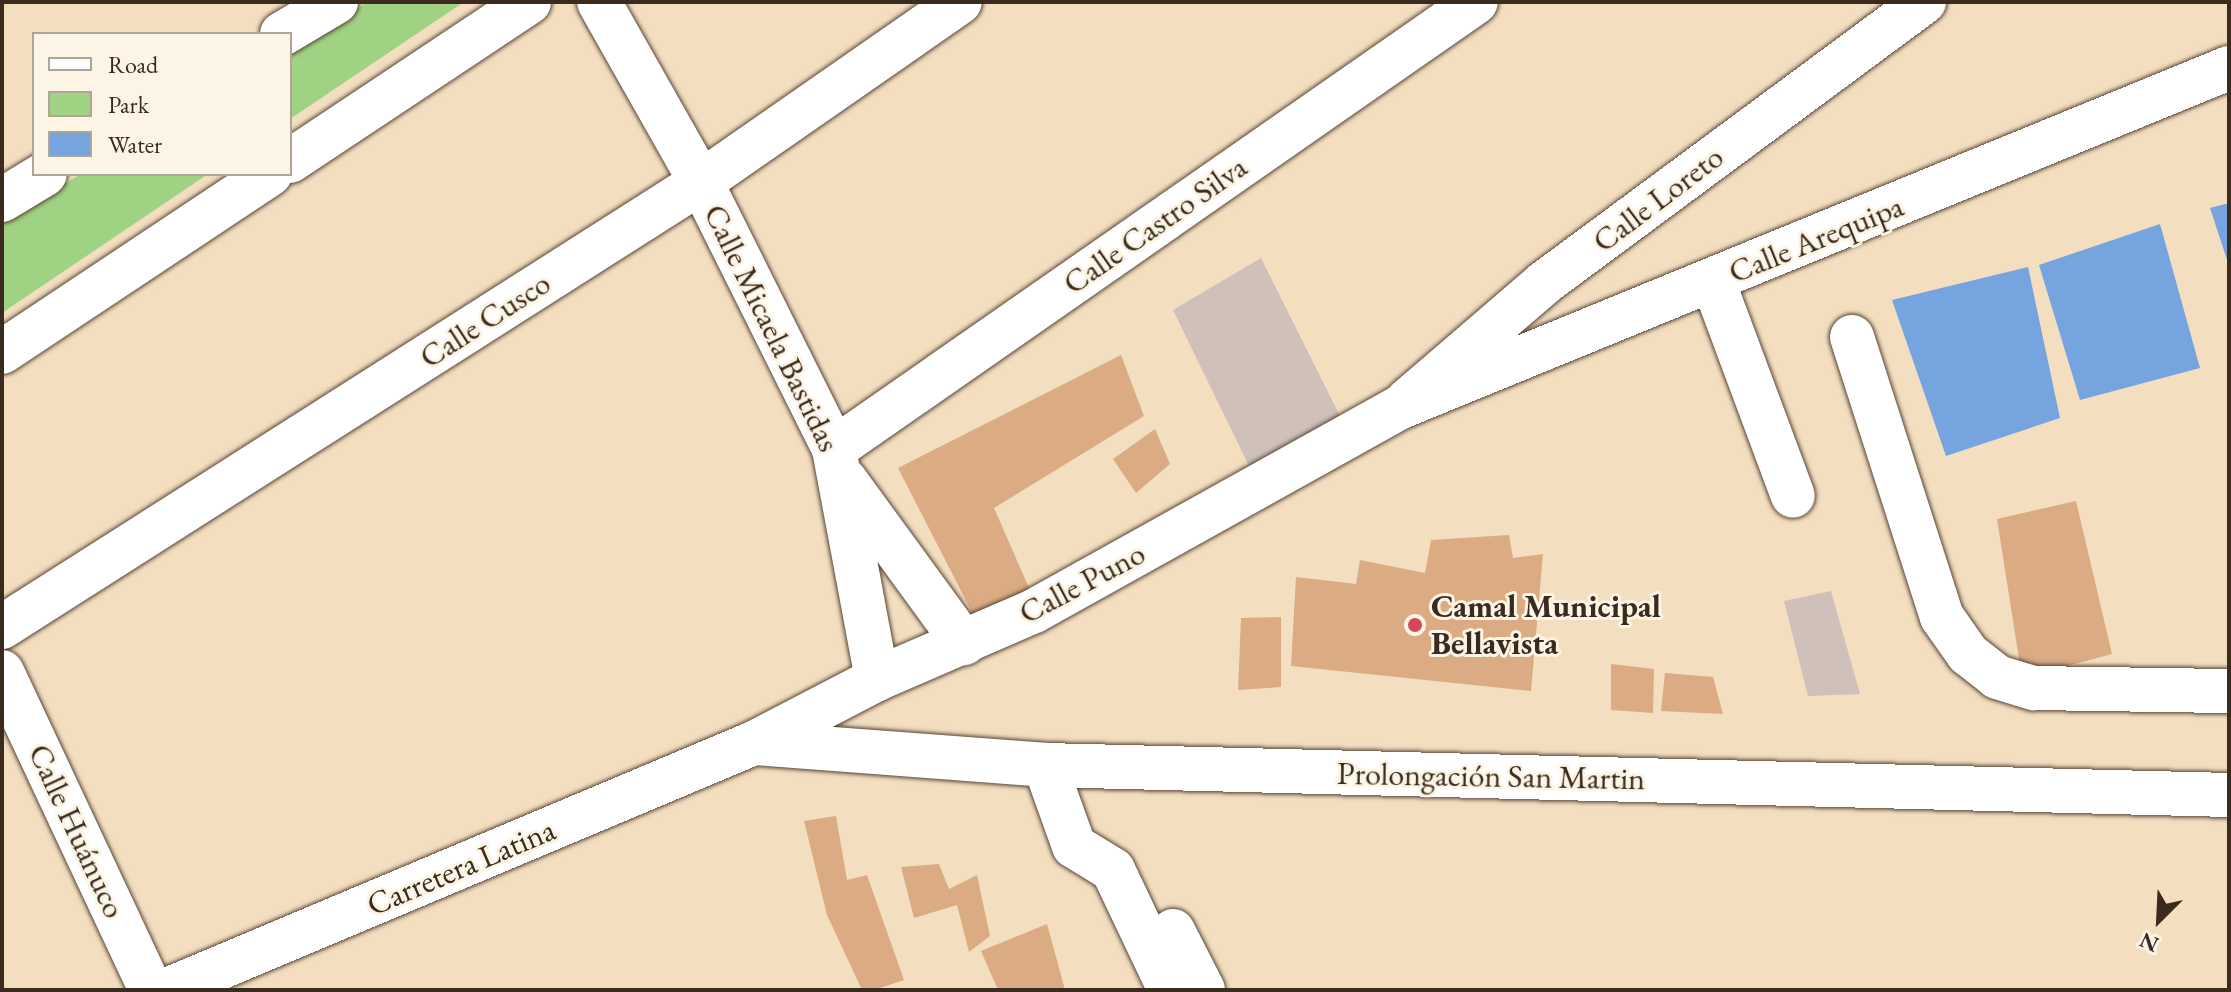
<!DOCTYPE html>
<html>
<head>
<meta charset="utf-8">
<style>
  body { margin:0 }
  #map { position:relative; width:2231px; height:992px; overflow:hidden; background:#f3dec0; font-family:"EB Garamond",serif }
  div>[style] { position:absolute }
  .industrial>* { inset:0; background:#cfc0ba }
  .green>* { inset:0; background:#9fd383 }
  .water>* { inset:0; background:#76a4df }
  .building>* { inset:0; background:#dbab83 }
  .roads { filter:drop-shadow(0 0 2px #574536) drop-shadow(0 0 2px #574536) }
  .minor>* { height:44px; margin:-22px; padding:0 22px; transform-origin:22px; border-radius:22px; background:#fff }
  .major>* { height:44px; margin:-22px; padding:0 22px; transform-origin:22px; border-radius:22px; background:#fff }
  .dots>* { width:22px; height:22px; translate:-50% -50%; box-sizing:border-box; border:4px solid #fcf5e5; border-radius:50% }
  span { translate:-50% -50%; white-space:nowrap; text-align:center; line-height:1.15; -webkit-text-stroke:6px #fcf5e5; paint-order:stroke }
  .street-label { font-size:32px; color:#3b2a1e }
  .poi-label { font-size:32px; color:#3b2a1e; font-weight:700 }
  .left { translate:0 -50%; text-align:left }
  .frame { position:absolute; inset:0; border:4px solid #3b2a1e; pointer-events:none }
  .legend { position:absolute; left:32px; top:32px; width:260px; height:144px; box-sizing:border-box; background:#fcf5e5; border:2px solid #afa495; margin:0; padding:10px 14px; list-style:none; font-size:24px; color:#3b2a1e }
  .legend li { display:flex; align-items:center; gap:16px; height:40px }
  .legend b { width:40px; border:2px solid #afa495 }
  .north { position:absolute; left:2119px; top:880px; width:80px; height:80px; -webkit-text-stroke:6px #fcf5e5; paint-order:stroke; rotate:204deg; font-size:22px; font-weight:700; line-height:32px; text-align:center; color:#3b2a1e }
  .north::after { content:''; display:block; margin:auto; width:28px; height:36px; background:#3b2a1e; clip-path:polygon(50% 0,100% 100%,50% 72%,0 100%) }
</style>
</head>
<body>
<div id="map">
  <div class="industrial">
    <div style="clip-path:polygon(1261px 258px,1340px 416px,1250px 468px,1173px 310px)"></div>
    <div style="clip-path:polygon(1831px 591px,1860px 694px,1808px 696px,1784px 601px)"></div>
  </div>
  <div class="green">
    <div style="clip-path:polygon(368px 2px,464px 2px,290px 119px,290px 49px)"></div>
    <div style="clip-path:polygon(81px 174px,208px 174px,2px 313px,2px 221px)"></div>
  </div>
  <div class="water">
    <div style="clip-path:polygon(2229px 203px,2229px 266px,2210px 208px)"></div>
    <div style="clip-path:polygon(2160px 224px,2200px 368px,2080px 400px,2039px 265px)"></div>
    <div style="clip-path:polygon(2028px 267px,2060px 418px,1946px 456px,1892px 300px)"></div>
  </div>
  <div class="building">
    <div style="clip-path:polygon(1121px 355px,1144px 416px,994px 508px,1036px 604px,976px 620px,898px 468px)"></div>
    <div style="clip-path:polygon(1155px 429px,1170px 464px,1136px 493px,1113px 459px)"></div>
    <div style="clip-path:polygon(2076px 501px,2112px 654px,2022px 678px,1997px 519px)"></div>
    <div style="clip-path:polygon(1509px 535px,1513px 558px,1543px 554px,1531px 691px,1291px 666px,1296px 577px,1356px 584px,1360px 560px,1425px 573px,1431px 540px)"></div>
    <div style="clip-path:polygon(1281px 617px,1281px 687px,1238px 690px,1241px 618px)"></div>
    <div style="clip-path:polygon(1611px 664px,1654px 669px,1653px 713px,1611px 710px)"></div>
    <div style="clip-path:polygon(1665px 673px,1713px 677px,1723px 714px,1661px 711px)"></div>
    <div style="clip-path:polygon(836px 816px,847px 880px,867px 875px,904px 980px,874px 990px,862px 990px,827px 915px,804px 821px)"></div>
    <div style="clip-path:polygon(939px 864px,949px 889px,977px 875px,990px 936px,969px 952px,957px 905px,914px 918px,901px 867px)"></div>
    <div style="clip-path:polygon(1047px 924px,1065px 990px,998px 990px,981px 951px)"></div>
  </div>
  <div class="roads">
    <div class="minor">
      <div style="left:599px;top:2px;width:207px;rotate:60.5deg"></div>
      <div style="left:701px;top:182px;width:298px;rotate:63.5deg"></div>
      <div style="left:834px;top:449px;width:234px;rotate:79.4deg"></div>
      <div style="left:282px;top:34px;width:63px;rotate:-30.7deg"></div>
      <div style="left:290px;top:161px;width:287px;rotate:-33.6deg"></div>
      <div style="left:2px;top:200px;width:50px;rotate:-31.2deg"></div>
      <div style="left:1713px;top:281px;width:229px;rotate:69.6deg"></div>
      <div style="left:1852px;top:337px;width:294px;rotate:72.2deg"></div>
      <div style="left:1942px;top:617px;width:45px;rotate:54.9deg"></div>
      <div style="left:1968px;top:654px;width:37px;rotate:38deg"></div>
      <div style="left:1997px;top:677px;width:39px;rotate:17deg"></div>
      <div style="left:2034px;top:688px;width:195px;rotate:0.9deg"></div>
      <div style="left:2px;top:352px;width:322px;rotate:-33.6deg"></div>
      <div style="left:1407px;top:401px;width:181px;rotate:-40.7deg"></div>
      <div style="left:1544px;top:283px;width:473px;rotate:-36.5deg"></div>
      <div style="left:834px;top:449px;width:782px;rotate:-34.85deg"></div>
      <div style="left:845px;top:480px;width:202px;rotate:53.9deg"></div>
      <div style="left:2px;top:627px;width:829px;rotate:-32.48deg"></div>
      <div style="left:701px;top:182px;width:315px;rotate:-34.8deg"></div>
      <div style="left:2px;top:672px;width:351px;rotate:64.9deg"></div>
      <div style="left:754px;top:743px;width:292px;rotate:4.3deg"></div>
      <div style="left:1045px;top:765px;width:1184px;rotate:1.45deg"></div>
      <div style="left:1045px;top:765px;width:86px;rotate:70.3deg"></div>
      <div style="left:1074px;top:846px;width:46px;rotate:31.6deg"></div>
      <div style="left:1113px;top:870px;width:133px;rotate:64.6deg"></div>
      <div style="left:1173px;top:931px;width:66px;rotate:63deg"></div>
    </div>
    <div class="major">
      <div style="left:167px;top:990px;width:637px;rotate:-22.82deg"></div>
      <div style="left:754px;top:743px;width:139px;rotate:-27.5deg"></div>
      <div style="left:877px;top:679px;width:171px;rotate:-23.4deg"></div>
      <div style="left:1034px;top:611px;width:420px;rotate:-29.1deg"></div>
      <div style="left:1401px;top:407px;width:895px;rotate:-22.27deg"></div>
    </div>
  </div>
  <div class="dots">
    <div style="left:1415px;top:625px;background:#d1495b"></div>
  </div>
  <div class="street-label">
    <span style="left:1658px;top:199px;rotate:-37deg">Calle Loreto</span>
    <span style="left:1155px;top:225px;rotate:-35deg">Calle Castro Silva</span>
    <span style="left:1816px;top:239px;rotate:-22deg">Calle Arequipa</span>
    <span style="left:485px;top:320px;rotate:-33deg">Calle Cusco</span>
    <span style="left:772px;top:328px;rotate:64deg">Calle Micaela Bastidas</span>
    <span style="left:1082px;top:583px;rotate:-28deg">Calle Puno</span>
    <span style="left:1491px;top:776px;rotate:1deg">Prolongación San Martin</span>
    <span style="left:77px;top:831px;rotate:65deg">Calle Huánuco</span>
    <span style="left:461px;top:867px;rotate:-23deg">Carretera Latina</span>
  </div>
  <div class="poi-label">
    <span class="left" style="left:1431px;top:625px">Camal Municipal<br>Bellavista</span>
  </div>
  <div class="frame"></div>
  <ul class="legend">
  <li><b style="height:10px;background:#fff"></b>Road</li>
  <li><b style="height:22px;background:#9fd383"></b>Park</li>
  <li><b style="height:22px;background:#76a4df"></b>Water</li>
  </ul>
  <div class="north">N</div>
</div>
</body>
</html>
